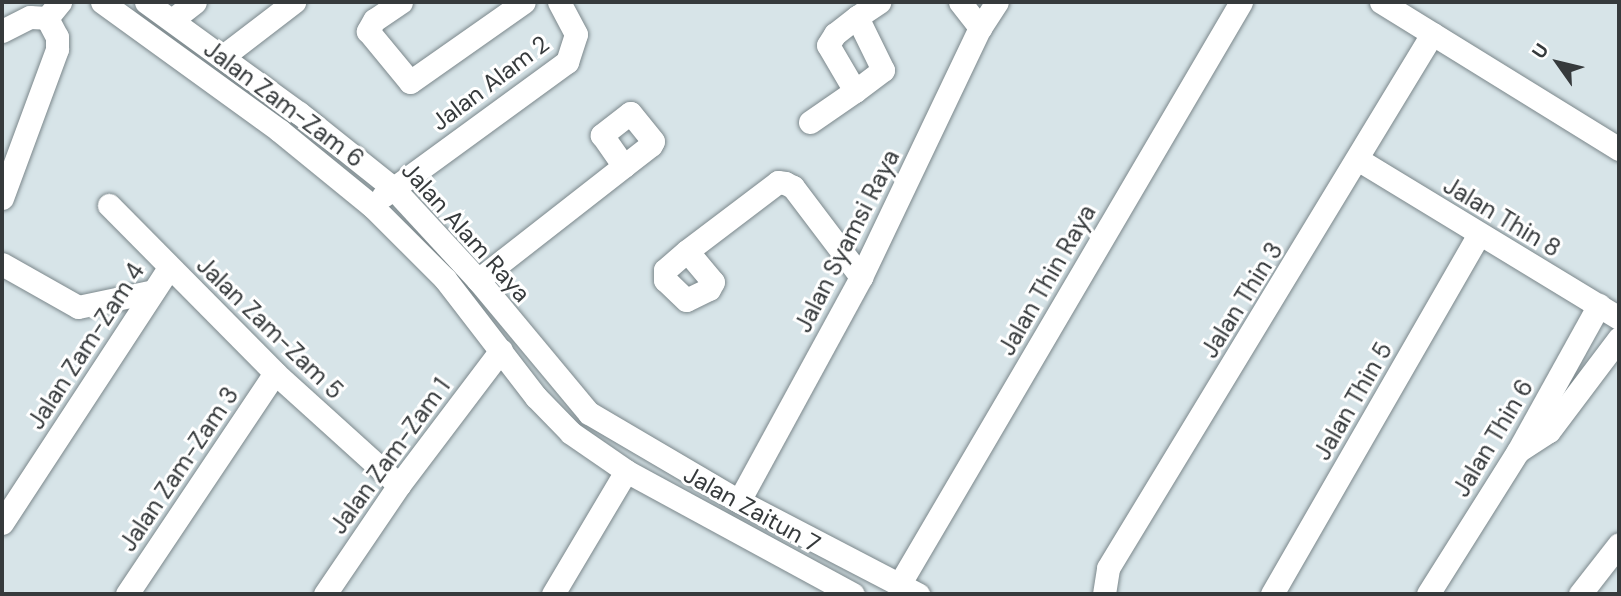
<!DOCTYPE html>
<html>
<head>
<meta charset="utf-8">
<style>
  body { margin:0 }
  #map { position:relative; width:1621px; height:596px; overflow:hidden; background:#d7e4e8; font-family:"DM Sans",sans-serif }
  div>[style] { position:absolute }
  .roads { filter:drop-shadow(0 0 2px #7b878b) drop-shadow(0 0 2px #7b878b) }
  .street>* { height:23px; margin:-11.5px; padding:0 11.5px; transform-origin:11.5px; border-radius:11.5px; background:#fff }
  span { translate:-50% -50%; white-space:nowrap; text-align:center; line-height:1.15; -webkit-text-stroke:6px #fff; paint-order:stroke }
  .street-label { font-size:24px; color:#363a3c }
  .frame { position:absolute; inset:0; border:4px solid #363a3c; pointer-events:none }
  .north { position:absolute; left:1523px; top:28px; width:70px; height:70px; -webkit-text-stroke:5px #fff; paint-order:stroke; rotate:304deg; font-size:19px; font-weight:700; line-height:28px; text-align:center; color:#363a3c }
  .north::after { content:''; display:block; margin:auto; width:24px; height:32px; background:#363a3c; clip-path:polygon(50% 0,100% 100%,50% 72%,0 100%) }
</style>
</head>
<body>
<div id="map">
  <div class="roads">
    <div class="street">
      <div style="left:102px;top:2px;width:220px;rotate:35.9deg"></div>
      <div style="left:280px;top:131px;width:119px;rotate:39.2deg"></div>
      <div style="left:372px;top:206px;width:103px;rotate:45deg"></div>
      <div style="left:445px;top:279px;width:149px;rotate:52.4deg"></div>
      <div style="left:536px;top:397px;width:50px;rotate:45.8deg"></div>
      <div style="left:571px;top:433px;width:67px;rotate:34.6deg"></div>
      <div style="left:626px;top:471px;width:258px;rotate:28.5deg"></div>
      <div style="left:146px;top:2px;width:189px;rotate:36deg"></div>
      <div style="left:299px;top:113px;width:120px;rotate:38.6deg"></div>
      <div style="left:393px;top:188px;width:125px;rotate:47.3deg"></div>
      <div style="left:478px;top:280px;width:173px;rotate:50.2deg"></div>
      <div style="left:589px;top:413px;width:174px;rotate:30.4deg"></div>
      <div style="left:739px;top:501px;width:202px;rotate:27.5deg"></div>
      <div style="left:401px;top:2px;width:32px;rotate:146deg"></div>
      <div style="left:374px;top:20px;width:13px;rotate:119deg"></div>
      <div style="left:368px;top:31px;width:66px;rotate:50.5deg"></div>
      <div style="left:410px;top:82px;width:139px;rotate:-35.1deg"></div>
      <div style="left:960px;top:2px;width:33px;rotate:52deg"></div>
      <div style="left:1381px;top:2px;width:280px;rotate:31.7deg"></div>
      <div style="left:857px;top:17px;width:59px;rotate:63.9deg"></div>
      <div style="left:883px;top:70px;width:35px;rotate:143deg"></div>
      <div style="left:855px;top:91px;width:53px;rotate:-120.4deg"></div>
      <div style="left:828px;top:45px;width:13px;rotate:-58deg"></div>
      <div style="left:835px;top:34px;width:28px;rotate:-38deg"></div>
      <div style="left:857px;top:17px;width:27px;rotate:-34deg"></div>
      <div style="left:47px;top:18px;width:21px;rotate:-51deg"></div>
      <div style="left:172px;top:20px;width:29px;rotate:-38deg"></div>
      <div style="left:2px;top:31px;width:31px;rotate:-27deg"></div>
      <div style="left:30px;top:17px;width:17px;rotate:3deg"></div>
      <div style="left:222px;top:57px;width:91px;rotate:-37.4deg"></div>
      <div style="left:810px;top:122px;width:55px;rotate:-34.6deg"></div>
      <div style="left:1359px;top:160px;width:304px;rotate:31.3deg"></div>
      <div style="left:383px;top:196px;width:228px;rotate:-36.1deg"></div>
      <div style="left:567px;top:62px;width:29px;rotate:-72deg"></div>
      <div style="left:576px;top:34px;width:36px;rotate:-118deg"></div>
      <div style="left:2px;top:198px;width:159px;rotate:-69.7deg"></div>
      <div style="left:57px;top:49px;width:12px;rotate:-90deg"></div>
      <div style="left:57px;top:37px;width:21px;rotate:-118deg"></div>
      <div style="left:109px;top:205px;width:236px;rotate:45.3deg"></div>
      <div style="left:275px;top:373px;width:167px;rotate:42.1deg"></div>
      <div style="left:687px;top:251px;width:40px;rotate:50deg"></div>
      <div style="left:713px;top:282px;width:8px;rotate:120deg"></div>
      <div style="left:709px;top:289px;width:25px;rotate:154deg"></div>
      <div style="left:686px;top:300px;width:29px;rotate:-136deg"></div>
      <div style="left:665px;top:280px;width:10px;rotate:-90deg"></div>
      <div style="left:665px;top:270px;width:29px;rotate:-41deg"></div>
      <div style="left:687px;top:251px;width:114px;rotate:-37.2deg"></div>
      <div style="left:778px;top:182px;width:7px;rotate:8deg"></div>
      <div style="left:785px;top:183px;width:9px;rotate:27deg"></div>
      <div style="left:793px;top:187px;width:113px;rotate:52.9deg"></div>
      <div style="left:2px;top:264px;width:87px;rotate:29.5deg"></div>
      <div style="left:78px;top:307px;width:74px;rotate:-11.8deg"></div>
      <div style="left:478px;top:280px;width:185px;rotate:-38deg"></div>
      <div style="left:624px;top:166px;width:34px;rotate:-38deg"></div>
      <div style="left:651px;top:145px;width:4px;rotate:-63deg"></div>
      <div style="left:653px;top:141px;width:36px;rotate:-129deg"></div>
      <div style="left:630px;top:113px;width:36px;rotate:142deg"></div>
      <div style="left:602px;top:135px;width:38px;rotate:55deg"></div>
      <div style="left:1521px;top:449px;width:33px;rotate:-33deg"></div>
      <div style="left:1549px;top:431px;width:116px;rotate:-53deg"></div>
      <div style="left:739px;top:501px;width:255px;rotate:-61.4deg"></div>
      <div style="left:861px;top:277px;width:276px;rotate:-64.5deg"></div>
      <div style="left:980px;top:28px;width:31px;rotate:-57deg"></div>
      <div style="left:2px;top:523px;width:305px;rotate:-56.8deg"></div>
      <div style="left:899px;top:585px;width:676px;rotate:-59.6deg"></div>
      <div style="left:127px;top:594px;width:266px;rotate:-56.2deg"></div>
      <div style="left:325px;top:594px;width:132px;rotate:-55.8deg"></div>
      <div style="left:399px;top:485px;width:169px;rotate:-52.9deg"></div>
      <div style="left:553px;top:594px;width:143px;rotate:-59.3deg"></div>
      <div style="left:1104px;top:594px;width:26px;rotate:-81deg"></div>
      <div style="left:1108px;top:568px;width:625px;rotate:-58.75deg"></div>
      <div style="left:1272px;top:594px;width:415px;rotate:-60.1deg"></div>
      <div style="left:1428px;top:594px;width:169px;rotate:-57.8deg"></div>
      <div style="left:1518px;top:451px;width:167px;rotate:-61deg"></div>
      <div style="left:1580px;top:594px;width:63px;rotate:-52deg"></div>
    </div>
  </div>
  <div class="street-label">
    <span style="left:490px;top:83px;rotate:-37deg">Jalan Alam 2</span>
    <span style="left:284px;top:104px;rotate:37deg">Jalan Zam-Zam 6</span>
    <span style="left:1502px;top:217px;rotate:31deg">Jalan Thin 8</span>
    <span style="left:466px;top:232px;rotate:48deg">Jalan Alam Raya</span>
    <span style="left:847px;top:241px;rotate:-63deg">Jalan Syamsi Raya</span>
    <span style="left:1047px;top:280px;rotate:-60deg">Jalan Thin Raya</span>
    <span style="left:1242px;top:300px;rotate:-58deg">Jalan Thin 3</span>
    <span style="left:270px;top:328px;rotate:44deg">Jalan Zam-Zam 5</span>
    <span style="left:86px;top:346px;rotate:-57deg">Jalan Zam-Zam 4</span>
    <span style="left:1353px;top:401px;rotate:-60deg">Jalan Thin 5</span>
    <span style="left:1493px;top:438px;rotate:-59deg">Jalan Thin 6</span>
    <span style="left:390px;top:456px;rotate:-54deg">Jalan Zam-Zam 1</span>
    <span style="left:179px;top:469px;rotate:-56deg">Jalan Zam-Zam 3</span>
    <span style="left:752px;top:509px;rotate:29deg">Jalan Zaitun 7</span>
  </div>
  <div class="frame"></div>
  <div class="north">U</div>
</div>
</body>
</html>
